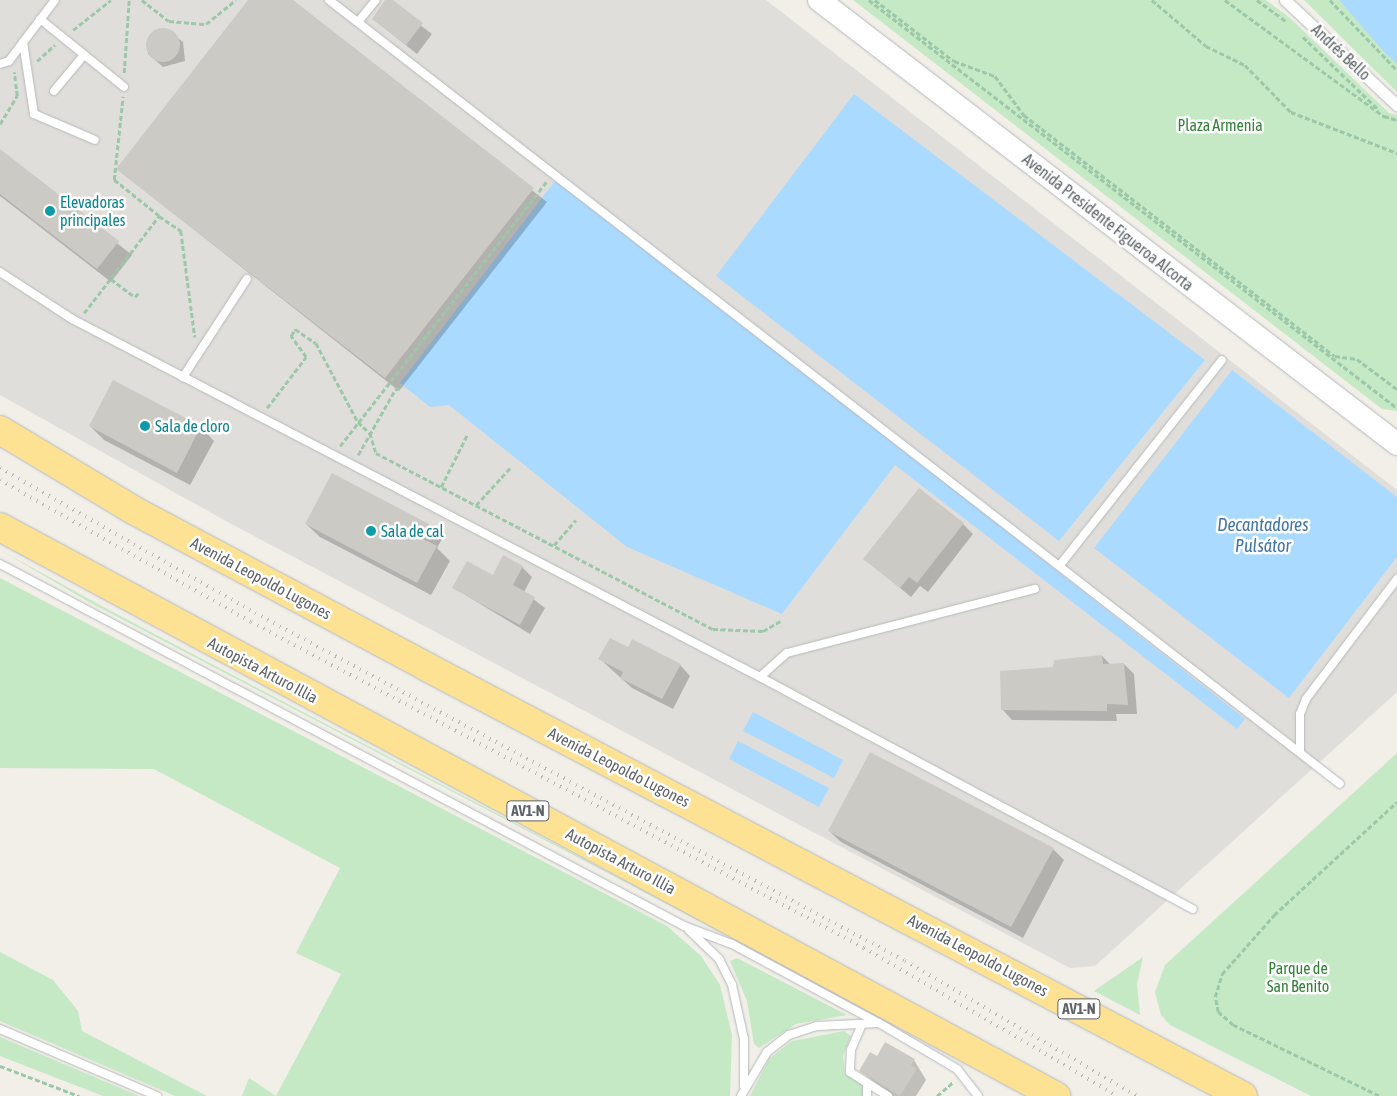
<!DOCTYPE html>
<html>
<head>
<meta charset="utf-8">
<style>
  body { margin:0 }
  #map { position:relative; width:1397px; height:1096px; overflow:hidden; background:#f1efe8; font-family:"Asap Condensed",sans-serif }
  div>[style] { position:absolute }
  .industrial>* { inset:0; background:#e0deda }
  .green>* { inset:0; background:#c5e8c5 }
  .water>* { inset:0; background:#aadaff }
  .shadow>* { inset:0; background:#0003 }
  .building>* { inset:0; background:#cccac5 }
  .round { border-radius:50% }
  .path>* { height:2.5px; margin-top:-1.25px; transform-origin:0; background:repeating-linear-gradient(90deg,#9cc7a9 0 5px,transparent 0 7.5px) }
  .roads { filter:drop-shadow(0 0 1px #b5b8bc) drop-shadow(0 0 1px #b5b8bc) }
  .service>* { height:8px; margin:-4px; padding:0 4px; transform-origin:4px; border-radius:4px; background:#fff }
  .pedestrian>* { height:11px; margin:-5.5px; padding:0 5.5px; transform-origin:5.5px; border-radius:5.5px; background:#fff }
  .secondary>* { height:22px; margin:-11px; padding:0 11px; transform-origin:11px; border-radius:11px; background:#fff }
  .motorway>* { height:28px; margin:-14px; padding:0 14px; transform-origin:14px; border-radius:14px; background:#fde293 }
  .rail>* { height:4px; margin-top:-2px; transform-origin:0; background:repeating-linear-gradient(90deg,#b6b7b8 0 1px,transparent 0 7px) }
  .dots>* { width:14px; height:14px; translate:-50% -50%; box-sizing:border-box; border:2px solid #fff; border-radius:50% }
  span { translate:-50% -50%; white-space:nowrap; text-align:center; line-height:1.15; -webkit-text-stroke:5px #fff; paint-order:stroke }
  .shield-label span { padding:1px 4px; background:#fff; border:1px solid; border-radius:4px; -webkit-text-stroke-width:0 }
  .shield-label { font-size:15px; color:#5f6368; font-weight:700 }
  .street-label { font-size:16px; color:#5f6368 }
  .park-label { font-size:16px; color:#348238 }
  .culture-label { font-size:16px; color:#0d838f }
  .left { translate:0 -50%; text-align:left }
  .water-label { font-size:18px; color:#4174aa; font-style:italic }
</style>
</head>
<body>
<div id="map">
  <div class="industrial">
    <div style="clip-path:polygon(0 0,766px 0,1397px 490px,1397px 692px,1095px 966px,1070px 968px,224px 520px,0 395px)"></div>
  </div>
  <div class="green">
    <div style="clip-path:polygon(853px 0,1266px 0,1290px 18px,1389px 113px,1397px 115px,1397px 411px,1382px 409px)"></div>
    <div style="clip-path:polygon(1304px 0,1397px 0,1397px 92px)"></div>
    <div style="clip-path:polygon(0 550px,109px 610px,966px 1060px,89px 602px)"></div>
    <div style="clip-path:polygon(0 578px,667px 926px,701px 956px,720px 985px,732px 1035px,730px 1096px,276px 1096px,341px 974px,296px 953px,340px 868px,154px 769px,0 768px)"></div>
    <div style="clip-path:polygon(1397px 753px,1397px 1096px,1311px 1096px,1170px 1025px,1161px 1015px,1155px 992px,1165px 965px)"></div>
    <div style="clip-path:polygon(0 952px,53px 980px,78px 1011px,82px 1031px,207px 1096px,175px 1096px,0 1021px)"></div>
    <div style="clip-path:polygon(1143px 957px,1137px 984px,1140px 1015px,1094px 991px)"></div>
    <div style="clip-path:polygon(737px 958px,847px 1015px,796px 1024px,759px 1048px,754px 1044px,747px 1001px,730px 961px)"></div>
    <div style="clip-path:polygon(844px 1031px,851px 1036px,843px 1056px,845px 1073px,863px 1086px,864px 1096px,750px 1096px,769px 1059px,792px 1041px)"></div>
    <div style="clip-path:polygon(0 1037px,139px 1096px,103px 1096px,0 1056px)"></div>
    <div style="clip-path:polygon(249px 1078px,276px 1096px,242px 1096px)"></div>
  </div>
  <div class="water">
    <div style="clip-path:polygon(1339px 0,1397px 0,1397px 64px,1385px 53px)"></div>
    <div style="clip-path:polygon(854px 94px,1205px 360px,1059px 541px,716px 276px)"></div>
    <div style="clip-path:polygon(555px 181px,905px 451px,1245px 719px,1237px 729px,895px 465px,782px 614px,627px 547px,449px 405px,430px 407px,400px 383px)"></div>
    <div style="clip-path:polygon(1232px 370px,1397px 497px,1397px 557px,1289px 698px,1094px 548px)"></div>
    <div style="clip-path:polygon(753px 712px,843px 760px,834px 778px,743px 731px)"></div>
    <div style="clip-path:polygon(738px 741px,829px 788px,819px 807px,729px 759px)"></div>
  </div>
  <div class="shadow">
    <div style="clip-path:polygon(249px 0,291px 0,547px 202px,399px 391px,117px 169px)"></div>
    <div style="clip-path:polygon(387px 0,432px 34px,417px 54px,373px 19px)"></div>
    <div style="clip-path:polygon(166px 29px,183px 42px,185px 61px,163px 67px,148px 54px,148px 38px,155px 31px)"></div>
    <div style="clip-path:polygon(0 150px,132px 255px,111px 282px,0 196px)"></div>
    <div style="clip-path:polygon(114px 382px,201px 427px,214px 441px,190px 485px,104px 440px,90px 426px)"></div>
    <div style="clip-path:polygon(306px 524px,428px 525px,442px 539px,437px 548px,450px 561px,431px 595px,320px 537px)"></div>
    <div style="clip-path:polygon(963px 524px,973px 534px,928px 592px,920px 586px,911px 597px,865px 559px)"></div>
    <div style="clip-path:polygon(522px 567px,532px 577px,524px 592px,545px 608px,530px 634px,454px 588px)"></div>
    <div style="clip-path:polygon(628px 649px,680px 665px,690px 676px,673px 709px,632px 688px,600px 659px)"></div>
    <div style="clip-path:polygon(1102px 656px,1111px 665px,1124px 664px,1134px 674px,1137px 714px,1116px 714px,1117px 721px,1012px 720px,1002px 709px,1055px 669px)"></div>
    <div style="clip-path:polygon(829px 831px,1053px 849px,1064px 860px,1023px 938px,841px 842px)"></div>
    <div style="clip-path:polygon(877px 1058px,914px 1060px,926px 1080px,916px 1096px,893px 1096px,860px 1071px)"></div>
  </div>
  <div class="building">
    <div style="clip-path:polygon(248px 0,293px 0,534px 188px,385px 378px,116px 169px)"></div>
    <div style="clip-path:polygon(385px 0,393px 0,423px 23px,406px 45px,372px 19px)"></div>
    <div class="round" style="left:146px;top:28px;width:34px;height:34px"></div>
    <div style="clip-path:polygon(0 149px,119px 241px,97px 269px,0 194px)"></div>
    <div style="clip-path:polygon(113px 380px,201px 426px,177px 473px,89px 426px)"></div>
    <div style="clip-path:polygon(332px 473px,429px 524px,421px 538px,437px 546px,417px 583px,305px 524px)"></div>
    <div style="clip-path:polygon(919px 488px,964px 523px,917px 583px,909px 577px,900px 588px,863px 559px)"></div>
    <div style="clip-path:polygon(503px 555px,523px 566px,513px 585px,535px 597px,520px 625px,452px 588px,467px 561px,493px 575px)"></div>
    <div style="clip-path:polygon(610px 638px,628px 647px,632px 639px,681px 664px,662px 699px,620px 678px,623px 672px,598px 659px)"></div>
    <div style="clip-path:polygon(1102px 655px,1103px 664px,1124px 663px,1128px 705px,1107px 704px,1107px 711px,1001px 710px,1000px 671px,1053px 667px,1054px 660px)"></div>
    <div style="clip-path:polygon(870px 752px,1054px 848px,1011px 927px,828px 831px)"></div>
    <div style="clip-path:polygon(885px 1042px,915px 1059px,911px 1065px,917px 1069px,900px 1096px,859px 1071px,870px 1052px,877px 1056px)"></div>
  </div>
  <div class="path">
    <div style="left:142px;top:0;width:34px;rotate:38deg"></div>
    <div style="left:169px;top:21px;width:37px;rotate:5deg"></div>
    <div style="left:206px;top:24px;width:38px;rotate:-39deg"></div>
    <div style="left:869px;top:0;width:667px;rotate:37.69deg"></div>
    <div style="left:875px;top:0;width:100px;rotate:37.7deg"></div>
    <div style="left:954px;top:61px;width:44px;rotate:20.1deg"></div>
    <div style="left:995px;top:76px;width:49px;rotate:53.4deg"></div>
    <div style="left:1024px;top:115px;width:393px;rotate:37.8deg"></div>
    <div style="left:1335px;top:356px;width:22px;rotate:8deg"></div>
    <div style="left:1357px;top:359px;width:50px;rotate:36.9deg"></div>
    <div style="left:1152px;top:0;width:71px;rotate:40.4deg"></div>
    <div style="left:1206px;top:46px;width:43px;rotate:26deg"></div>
    <div style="left:1245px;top:65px;width:66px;rotate:45.6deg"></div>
    <div style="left:1291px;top:112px;width:114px;rotate:21.1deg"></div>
    <div style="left:1225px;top:0;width:198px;rotate:36.2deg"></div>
    <div style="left:1257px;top:0;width:37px;rotate:36deg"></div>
    <div style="left:1330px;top:0;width:97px;rotate:46.3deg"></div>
    <div style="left:73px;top:30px;width:48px;rotate:-38.3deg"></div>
    <div style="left:1303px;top:37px;width:105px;rotate:43.8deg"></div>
    <div style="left:37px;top:61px;width:24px;rotate:-42deg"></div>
    <div style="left:124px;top:73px;width:73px;rotate:-86.1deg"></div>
    <div style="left:1384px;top:116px;width:14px;rotate:17deg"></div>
    <div style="left:0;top:124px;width:33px;rotate:-59deg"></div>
    <div style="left:17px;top:96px;width:24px;rotate:-97deg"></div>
    <div style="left:159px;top:216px;width:27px;rotate:34deg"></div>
    <div style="left:181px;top:231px;width:107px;rotate:82.5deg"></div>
    <div style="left:111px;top:279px;width:30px;rotate:37deg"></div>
    <div style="left:135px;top:297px;width:6px;rotate:-51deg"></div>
    <div style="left:84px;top:313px;width:123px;rotate:-52.3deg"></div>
    <div style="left:159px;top:216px;width:58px;rotate:-141.3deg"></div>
    <div style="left:114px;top:180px;width:84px;rotate:-83.9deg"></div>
    <div style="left:267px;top:408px;width:64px;rotate:-52.6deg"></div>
    <div style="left:306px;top:357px;width:26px;rotate:-126deg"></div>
    <div style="left:291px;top:336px;width:8px;rotate:-60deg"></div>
    <div style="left:295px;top:329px;width:25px;rotate:34deg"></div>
    <div style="left:316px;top:343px;width:89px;rotate:62deg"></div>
    <div style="left:358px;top:422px;width:16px;rotate:43deg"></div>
    <div style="left:370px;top:433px;width:21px;rotate:73deg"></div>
    <div style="left:376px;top:453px;width:380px;rotate:27.6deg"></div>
    <div style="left:713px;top:629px;width:50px;rotate:2.3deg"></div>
    <div style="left:763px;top:631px;width:22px;rotate:-30deg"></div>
    <div style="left:340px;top:446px;width:335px;rotate:-52deg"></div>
    <div style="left:358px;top:455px;width:75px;rotate:-60.4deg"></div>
    <div style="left:395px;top:390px;width:9px;rotate:-36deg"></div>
    <div style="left:441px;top:487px;width:58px;rotate:-63.4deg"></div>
    <div style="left:476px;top:505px;width:52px;rotate:-47.4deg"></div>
    <div style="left:554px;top:545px;width:33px;rotate:-49deg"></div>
    <div style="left:0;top:1066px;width:85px;rotate:20.8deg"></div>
    <div style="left:937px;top:1096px;width:21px;rotate:-41deg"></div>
    <div style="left:1379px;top:1096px;width:162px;rotate:-154.1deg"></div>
    <div style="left:1233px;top:1025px;width:20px;rotate:-139deg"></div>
    <div style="left:1218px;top:1012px;width:15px;rotate:-101deg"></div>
    <div style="left:1215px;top:997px;width:24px;rotate:-73deg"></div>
    <div style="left:1222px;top:974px;width:79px;rotate:-48.6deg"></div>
    <div style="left:1274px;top:915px;width:167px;rotate:-42.6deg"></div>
  </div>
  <div class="roads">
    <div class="service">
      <div style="left:329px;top:0;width:1279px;rotate:37.79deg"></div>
      <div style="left:40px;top:19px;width:108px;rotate:39deg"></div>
      <div style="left:358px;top:22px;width:28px;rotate:-51deg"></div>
      <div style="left:23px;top:42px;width:73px;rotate:81.3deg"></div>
      <div style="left:34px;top:114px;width:66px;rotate:23.1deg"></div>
      <div style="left:0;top:64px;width:9px;rotate:-18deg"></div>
      <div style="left:9px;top:61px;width:76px;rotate:-53deg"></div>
      <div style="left:54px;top:91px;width:47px;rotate:-50.2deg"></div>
      <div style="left:0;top:272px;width:86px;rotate:33.1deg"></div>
      <div style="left:72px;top:319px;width:776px;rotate:27.49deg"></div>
      <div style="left:760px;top:677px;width:491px;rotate:28.2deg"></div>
      <div style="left:183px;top:377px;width:117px;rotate:-56.9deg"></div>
      <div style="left:0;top:564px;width:774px;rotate:27.89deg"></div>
      <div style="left:684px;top:926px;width:51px;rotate:20.6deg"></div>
      <div style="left:732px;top:944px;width:167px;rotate:28.3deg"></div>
      <div style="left:879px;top:1023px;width:91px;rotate:30.5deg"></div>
      <div style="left:957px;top:1069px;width:34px;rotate:52deg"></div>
      <div style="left:1060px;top:565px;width:261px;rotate:-51.7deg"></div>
      <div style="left:760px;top:677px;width:36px;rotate:-42deg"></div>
      <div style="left:787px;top:653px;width:256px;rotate:-14.5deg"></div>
      <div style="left:1300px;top:751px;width:37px;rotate:-90deg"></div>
      <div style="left:1300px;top:714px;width:16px;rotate:-68deg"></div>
      <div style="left:1306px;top:699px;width:151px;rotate:-52.8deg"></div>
      <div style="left:689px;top:930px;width:42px;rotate:44deg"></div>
      <div style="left:719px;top:959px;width:29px;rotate:63deg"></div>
      <div style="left:732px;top:985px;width:55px;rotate:77.5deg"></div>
      <div style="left:744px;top:1039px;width:47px;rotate:90deg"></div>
      <div style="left:862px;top:1024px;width:28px;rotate:113deg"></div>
      <div style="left:851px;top:1050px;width:22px;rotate:93deg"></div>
      <div style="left:850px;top:1072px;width:45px;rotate:32.3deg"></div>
      <div style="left:0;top:1029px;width:171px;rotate:23.1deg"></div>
      <div style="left:867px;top:1083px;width:13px;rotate:90deg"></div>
      <div style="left:741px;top:1096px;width:51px;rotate:-59.4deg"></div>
      <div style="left:767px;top:1052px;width:28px;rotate:-38deg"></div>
      <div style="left:789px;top:1035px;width:29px;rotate:-18deg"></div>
      <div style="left:817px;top:1026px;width:61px;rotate:-2.8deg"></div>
    </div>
    <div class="pedestrian">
      <div style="left:1285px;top:0;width:154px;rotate:43.2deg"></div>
    </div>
    <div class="secondary">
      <div style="left:819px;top:0;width:729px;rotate:37.53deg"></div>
    </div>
    <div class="motorway">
      <div style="left:0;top:430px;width:157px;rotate:31deg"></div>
      <div style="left:135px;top:511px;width:329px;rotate:28.1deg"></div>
      <div style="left:425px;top:666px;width:924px;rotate:27.73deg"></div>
      <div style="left:0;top:527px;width:1200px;rotate:28.32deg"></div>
    </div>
  </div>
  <div class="rail">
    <div style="left:0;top:468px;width:293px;rotate:29.6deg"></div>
    <div style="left:255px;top:613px;width:737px;rotate:28.16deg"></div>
    <div style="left:905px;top:961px;width:268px;rotate:30.2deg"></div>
    <div style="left:0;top:480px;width:288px;rotate:29.5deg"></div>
    <div style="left:251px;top:622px;width:694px;rotate:28deg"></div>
    <div style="left:864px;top:948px;width:293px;rotate:30.3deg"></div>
  </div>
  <div class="dots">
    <div style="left:50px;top:211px;background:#0f9aa8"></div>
    <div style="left:145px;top:426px;background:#0f9aa8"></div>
    <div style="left:371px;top:531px;background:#0f9aa8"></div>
  </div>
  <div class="shield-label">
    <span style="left:528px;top:811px">AV1-N</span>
    <span style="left:1079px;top:1009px">AV1-N</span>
  </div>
  <div class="street-label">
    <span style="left:1341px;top:52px;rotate:43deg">Andrés Bello</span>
    <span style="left:1108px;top:222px;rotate:38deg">Avenida Presidente Figueroa Alcorta</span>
    <span style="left:261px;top:578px;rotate:28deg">Avenida Leopoldo Lugones</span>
    <span style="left:263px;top:670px;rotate:28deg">Autopista Arturo Illia</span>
    <span style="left:619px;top:767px;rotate:27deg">Avenida Leopoldo Lugones</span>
    <span style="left:621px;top:861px;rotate:28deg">Autopista Arturo Illia</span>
    <span style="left:978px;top:955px;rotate:28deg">Avenida Leopoldo Lugones</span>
  </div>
  <div class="park-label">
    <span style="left:1220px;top:125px">Plaza Armenia</span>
    <span style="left:1298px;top:977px">Parque de<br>San Benito</span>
  </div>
  <div class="culture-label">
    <span class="left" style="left:60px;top:211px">Elevadoras<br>principales</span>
    <span class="left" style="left:155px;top:426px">Sala de cloro</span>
    <span class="left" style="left:381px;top:531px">Sala de cal</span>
  </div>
  <div class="water-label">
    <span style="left:1263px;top:536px">Decantadores<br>Pulsátor</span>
  </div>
</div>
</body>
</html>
